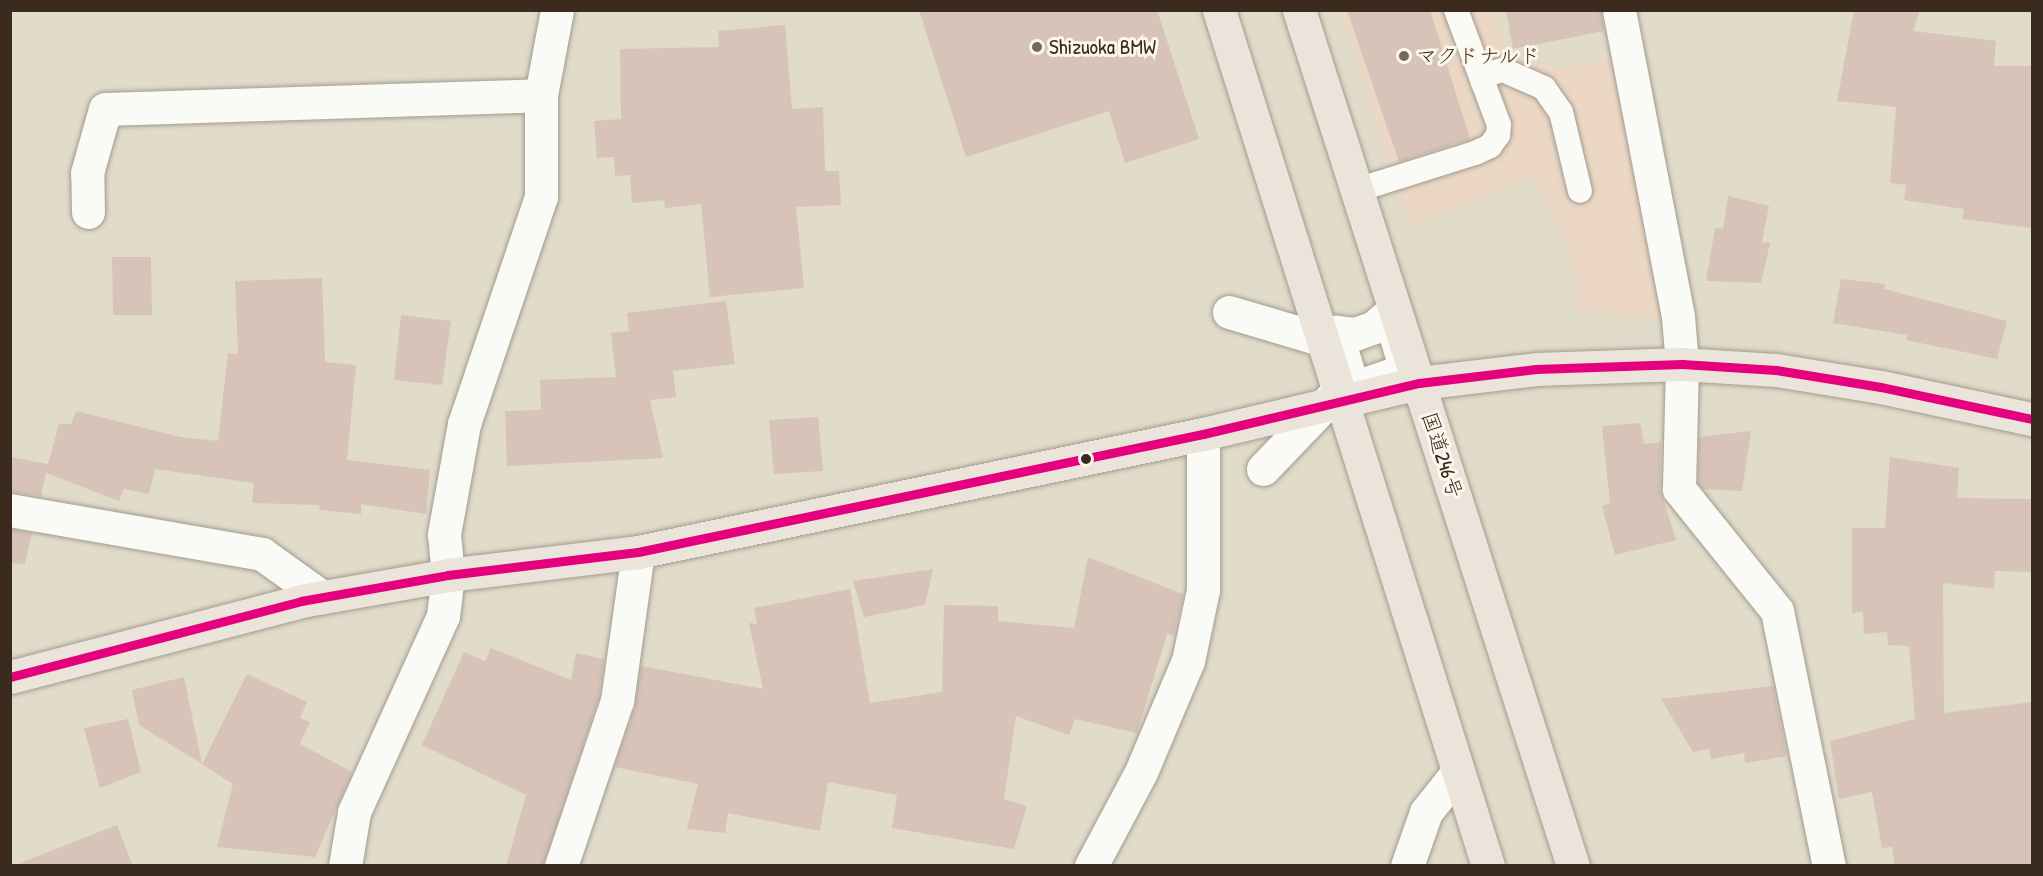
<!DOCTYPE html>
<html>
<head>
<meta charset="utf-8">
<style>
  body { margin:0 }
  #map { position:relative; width:2043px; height:876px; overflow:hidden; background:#e1dbc9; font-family:"Patrick Hand","Klee One",sans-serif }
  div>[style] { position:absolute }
  .built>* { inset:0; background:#ebd7c4 }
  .building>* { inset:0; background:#d7c3b8 }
  .roads { filter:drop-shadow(0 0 2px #a29c90) drop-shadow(0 0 2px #a29c90) }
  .lane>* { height:24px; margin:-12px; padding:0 12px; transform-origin:12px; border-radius:12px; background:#fafaf7 }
  .street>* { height:33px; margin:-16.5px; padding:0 16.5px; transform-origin:16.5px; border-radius:16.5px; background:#fafaf7 }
  .primary>* { height:33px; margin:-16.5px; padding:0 16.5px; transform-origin:16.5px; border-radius:16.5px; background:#ebe4db }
  .highway>* { height:33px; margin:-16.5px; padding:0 16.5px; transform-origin:16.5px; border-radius:16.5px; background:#ebe4db }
  .bus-1>* { height:9px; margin:-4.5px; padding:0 4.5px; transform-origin:4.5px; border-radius:4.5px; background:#e5007d }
  .dots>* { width:16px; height:16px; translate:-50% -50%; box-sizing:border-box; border:3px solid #fbf7ec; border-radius:50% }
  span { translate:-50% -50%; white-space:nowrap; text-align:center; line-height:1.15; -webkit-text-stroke:6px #fbf7ec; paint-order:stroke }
  .poi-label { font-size:21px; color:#3b2a1e }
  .left { translate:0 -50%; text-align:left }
  .street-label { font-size:21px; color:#3b2a1e }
  .frame { position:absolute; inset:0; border:12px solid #3b2a1e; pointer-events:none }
</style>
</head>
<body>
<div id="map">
  <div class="built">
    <div style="clip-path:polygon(1341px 11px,1493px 11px,1509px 54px,1561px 69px,1616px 57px,1658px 293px,1659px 319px,1573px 311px,1576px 278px,1570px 251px,1532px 178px,1410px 227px)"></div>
  </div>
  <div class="building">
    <div style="clip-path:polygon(919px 10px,1157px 10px,1199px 139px,1125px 163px,1109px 111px,966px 157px)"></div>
    <div style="clip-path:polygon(1347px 10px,1430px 10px,1470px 139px,1399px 162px)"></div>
    <div style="clip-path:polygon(1506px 10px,1601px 10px,1604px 31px,1513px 49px)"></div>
    <div style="clip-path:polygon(1854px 10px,1920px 10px,1913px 31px,1996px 41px,1994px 66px,2032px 66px,2032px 228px,1962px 219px,1964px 209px,1904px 200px,1906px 185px,1890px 183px,1896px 107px,1837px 101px)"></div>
    <div style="clip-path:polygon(785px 25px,792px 109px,823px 107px,825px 171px,839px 171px,841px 205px,796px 207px,804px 288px,710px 297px,701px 204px,665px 208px,664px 200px,632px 203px,630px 175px,615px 176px,614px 157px,597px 158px,594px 121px,621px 119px,620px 49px,719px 47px,718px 31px)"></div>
    <div style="clip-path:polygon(1728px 196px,1769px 206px,1762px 242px,1770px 243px,1761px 283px,1706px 281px,1715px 228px,1723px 229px)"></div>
    <div style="clip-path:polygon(112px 257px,151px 257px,152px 315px,113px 315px)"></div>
    <div style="clip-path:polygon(322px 278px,325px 362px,356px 365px,347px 460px,430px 470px,426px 514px,361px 504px,361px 514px,319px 510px,320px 505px,252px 503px,254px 483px,155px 469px,149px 494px,124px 489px,119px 501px,46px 473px,41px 496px,10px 492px,10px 457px,48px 464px,59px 424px,71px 424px,76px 411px,180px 437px,218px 441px,228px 353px,238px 354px,235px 281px)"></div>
    <div style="clip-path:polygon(1841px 279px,1885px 284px,1884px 289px,2007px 321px,1997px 359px,1906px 340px,1907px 335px,1833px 323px)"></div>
    <div style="clip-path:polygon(726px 301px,735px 364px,673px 371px,676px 397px,650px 400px,663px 458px,507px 466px,505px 411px,541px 410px,540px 380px,616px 377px,611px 333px,629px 331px,627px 313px)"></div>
    <div style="clip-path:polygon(401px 315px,451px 321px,442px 385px,394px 380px)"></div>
    <div style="clip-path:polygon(818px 417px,823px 471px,774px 474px,769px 420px)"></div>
    <div style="clip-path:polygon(1640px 423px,1644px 444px,1661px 442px,1660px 489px,1676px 540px,1615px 555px,1602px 506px,1610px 503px,1602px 426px)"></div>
    <div style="clip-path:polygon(1751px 431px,1742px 491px,1703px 489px,1698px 483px,1699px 437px)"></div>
    <div style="clip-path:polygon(1890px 457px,1959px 468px,1957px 498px,2032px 499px,2032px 572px,1995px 571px,1994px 589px,1943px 583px,1944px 713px,2032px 702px,2032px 866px,1895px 866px,1892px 847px,1882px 848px,1872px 792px,1839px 799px,1830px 741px,1915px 719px,1909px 646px,1888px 645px,1887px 632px,1864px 634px,1863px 612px,1852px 613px,1852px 528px,1885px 528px)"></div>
    <div style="clip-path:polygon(10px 529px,32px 533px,25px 564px,10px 563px)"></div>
    <div style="clip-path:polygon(1088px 557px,1183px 594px,1174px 635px,1167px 634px,1137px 733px,1075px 719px,1069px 735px,1016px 716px,1004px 799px,1027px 806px,1014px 849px,892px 828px,897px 795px,828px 782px,820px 831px,728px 813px,725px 833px,687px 829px,698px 784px,615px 767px,635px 707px,641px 666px,763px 689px,749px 623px,757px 624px,754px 608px,850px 589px,870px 703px,942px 692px,944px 605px,998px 606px,998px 621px,1074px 628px)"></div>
    <div style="clip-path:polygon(933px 569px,925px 605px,864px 617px,853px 581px)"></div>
    <div style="clip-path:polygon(491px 648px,571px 680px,576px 653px,604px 659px,599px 697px,543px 866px,506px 866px,526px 795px,422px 745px,464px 652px,485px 661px)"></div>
    <div style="clip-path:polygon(247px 674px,307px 702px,300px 718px,310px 722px,300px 744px,352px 772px,315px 857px,217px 847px,233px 784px,202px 764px)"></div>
    <div style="clip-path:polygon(184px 677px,202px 764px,139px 725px,132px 690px)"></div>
    <div style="clip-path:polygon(1773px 686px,1787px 756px,1745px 763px,1744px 753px,1711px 759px,1709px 749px,1693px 752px,1661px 699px)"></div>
    <div style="clip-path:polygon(128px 719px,141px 772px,100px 788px,84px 728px)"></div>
    <div style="clip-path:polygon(117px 825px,133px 866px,21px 866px,20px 863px)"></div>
  </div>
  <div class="roads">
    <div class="lane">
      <div style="left:1483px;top:83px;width:10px;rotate:-61deg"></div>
      <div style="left:1488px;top:74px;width:16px;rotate:-15deg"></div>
      <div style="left:1503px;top:70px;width:45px;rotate:23.7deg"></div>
      <div style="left:1544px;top:88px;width:29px;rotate:55deg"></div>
      <div style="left:1561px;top:112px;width:81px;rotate:76.5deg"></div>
      <div style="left:1357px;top:190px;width:124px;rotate:-17.4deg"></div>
      <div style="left:1475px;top:153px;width:17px;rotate:-25deg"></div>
      <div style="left:1490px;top:146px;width:14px;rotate:-54deg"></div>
      <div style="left:1498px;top:135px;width:10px;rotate:-84deg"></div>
      <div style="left:1499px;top:125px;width:123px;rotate:-110.5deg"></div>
    </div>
    <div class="street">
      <div style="left:1619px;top:10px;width:313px;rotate:79.1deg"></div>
      <div style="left:1678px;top:317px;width:47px;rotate:85.1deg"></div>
      <div style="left:1682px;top:364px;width:125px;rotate:91.4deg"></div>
      <div style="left:1679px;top:489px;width:156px;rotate:51.2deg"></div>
      <div style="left:1777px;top:611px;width:260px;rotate:78.5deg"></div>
      <div style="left:88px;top:212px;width:39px;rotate:-91deg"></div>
      <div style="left:87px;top:173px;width:66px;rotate:-74.3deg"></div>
      <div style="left:105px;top:109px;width:436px;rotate:-1.8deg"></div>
      <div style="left:1229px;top:312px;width:113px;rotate:16.5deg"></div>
      <div style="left:1389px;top:314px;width:66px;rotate:73.2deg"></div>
      <div style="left:1408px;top:377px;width:18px;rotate:-174deg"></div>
      <div style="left:1390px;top:375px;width:39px;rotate:161deg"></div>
      <div style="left:1353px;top:388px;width:59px;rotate:-106.9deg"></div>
      <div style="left:1336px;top:332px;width:19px;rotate:6deg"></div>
      <div style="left:1355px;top:334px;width:20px;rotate:-20deg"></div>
      <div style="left:1374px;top:327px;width:20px;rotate:-41deg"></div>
      <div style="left:1263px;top:469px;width:103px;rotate:-46.2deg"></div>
      <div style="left:10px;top:510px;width:256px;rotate:9.9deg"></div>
      <div style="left:262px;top:554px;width:74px;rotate:35.6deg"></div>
      <div style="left:345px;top:866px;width:55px;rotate:-80.5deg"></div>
      <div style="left:354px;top:812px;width:215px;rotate:-65.6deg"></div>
      <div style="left:443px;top:616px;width:41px;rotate:-83deg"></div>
      <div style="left:448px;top:575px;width:41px;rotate:-95.6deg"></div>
      <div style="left:444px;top:534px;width:112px;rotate:-79.7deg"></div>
      <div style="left:464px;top:424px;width:240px;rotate:-71.3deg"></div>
      <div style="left:541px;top:197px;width:102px;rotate:-90deg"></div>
      <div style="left:541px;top:95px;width:86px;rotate:-79.3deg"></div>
      <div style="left:561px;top:866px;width:174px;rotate:-71.3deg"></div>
      <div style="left:617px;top:701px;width:150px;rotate:-82deg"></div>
      <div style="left:1091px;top:866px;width:106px;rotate:-62deg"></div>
      <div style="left:1141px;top:772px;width:121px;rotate:-67.1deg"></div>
      <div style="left:1188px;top:661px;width:73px;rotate:-78.1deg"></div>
      <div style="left:1203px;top:590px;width:156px;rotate:-90deg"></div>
      <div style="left:1407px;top:866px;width:57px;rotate:-70.6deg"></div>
      <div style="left:1426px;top:812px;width:50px;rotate:-51.5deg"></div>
    </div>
    <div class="primary">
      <div style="left:10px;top:677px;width:301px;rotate:-14.6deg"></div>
      <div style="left:301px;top:601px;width:149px;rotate:-10deg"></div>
      <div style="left:448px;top:575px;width:191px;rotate:-6.9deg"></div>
      <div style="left:638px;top:552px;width:577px;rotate:-11.8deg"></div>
      <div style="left:1203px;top:434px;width:222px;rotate:-13.3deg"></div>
      <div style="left:1419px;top:383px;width:118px;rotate:-6.8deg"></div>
      <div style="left:1536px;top:369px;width:146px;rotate:-2deg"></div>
      <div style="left:1682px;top:364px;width:94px;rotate:3.7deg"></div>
      <div style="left:1776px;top:370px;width:106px;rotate:9.2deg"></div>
      <div style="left:1881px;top:387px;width:154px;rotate:12deg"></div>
    </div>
    <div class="highway">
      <div style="left:1219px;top:10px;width:897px;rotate:72.55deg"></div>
      <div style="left:1299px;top:10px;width:899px;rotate:72.25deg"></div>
    </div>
  </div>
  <div class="bus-1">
    <div style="left:10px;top:677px;width:301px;rotate:-14.6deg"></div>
    <div style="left:301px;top:601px;width:149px;rotate:-10deg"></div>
    <div style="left:448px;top:575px;width:191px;rotate:-6.9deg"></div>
    <div style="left:638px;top:552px;width:577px;rotate:-11.8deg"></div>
    <div style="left:1203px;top:434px;width:222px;rotate:-13.3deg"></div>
    <div style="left:1419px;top:383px;width:118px;rotate:-6.8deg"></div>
    <div style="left:1536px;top:369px;width:146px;rotate:-2deg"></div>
    <div style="left:1682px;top:364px;width:94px;rotate:3.7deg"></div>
    <div style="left:1776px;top:370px;width:106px;rotate:9.2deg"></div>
    <div style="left:1881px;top:387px;width:154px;rotate:12deg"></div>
  </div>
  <div class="dots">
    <div style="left:1037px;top:47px;background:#75685a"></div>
    <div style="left:1404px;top:56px;background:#75685a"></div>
    <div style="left:1086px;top:459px;background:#3b2a1e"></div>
  </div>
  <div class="poi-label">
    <span class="left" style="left:1049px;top:47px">Shizuoka BMW</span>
    <span class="left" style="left:1416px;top:56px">マクドナルド</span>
  </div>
  <div class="street-label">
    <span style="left:1442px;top:455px;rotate:72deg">国道246号</span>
  </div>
  <div class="frame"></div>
</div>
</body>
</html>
